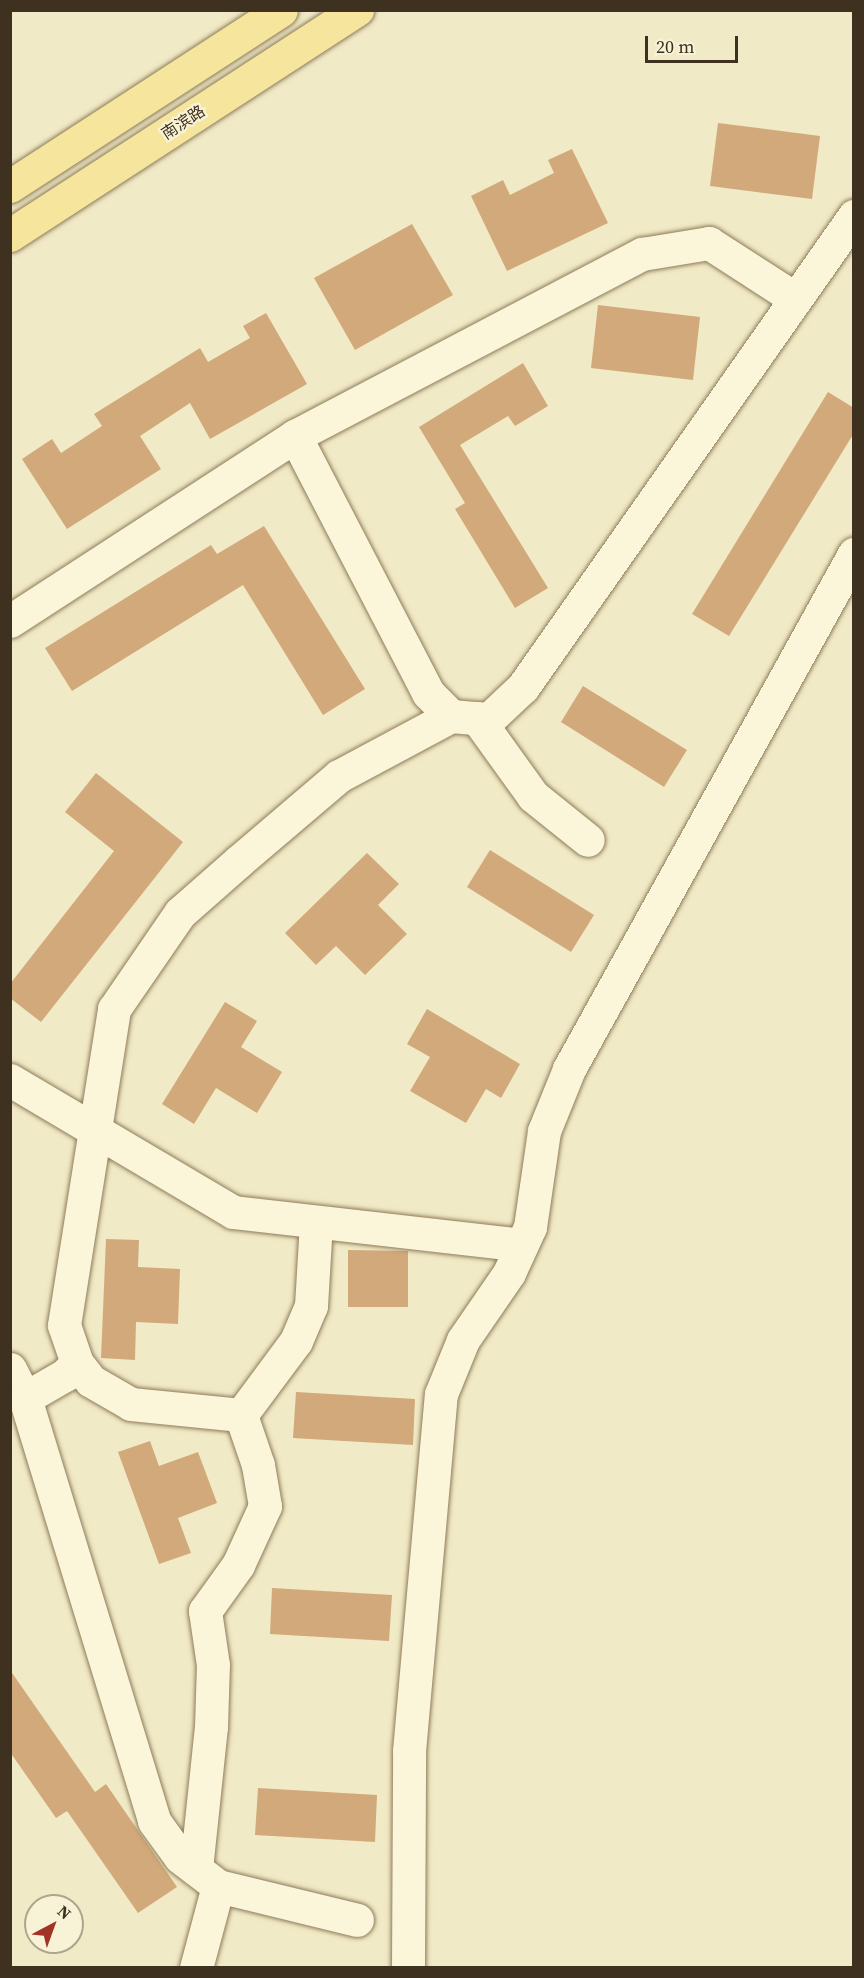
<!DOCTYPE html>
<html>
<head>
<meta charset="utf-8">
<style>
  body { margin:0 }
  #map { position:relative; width:864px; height:1978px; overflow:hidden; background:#f1eac6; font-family:"Source Serif 4","Noto Sans SC",serif }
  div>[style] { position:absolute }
  .building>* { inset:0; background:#d2a97a }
  .roads { filter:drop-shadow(0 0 2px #8e7c5a) drop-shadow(0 0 2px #8e7c5a) }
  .minor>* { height:33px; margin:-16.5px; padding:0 16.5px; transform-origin:16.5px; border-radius:16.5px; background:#fbf5da }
  .major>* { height:33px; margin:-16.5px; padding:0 16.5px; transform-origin:16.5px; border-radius:16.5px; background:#f6e59d }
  span { translate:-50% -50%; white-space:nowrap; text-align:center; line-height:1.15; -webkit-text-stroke:4.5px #f8f2d6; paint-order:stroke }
  .street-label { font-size:16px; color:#3e311f }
  .frame { position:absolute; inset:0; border:12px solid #3e311f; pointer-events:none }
  .north { position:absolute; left:24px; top:1894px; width:60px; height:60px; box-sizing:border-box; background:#f8f2d6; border:2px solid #aea58d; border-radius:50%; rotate:41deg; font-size:16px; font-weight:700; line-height:24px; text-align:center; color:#3e311f }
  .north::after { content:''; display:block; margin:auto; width:21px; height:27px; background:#a13426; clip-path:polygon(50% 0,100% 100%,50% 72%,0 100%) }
  .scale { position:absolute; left:645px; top:36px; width:93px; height:27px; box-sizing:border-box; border:3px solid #3e311f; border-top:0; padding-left:8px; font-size:18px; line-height:21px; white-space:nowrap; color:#3e311f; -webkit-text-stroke:4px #f8f2d6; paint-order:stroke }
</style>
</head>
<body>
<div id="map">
  <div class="building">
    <div style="clip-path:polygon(718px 123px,820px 136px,812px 199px,710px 186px)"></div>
    <div style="clip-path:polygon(572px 149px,608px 223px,507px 271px,471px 196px,503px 180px,510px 195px,554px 173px,548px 160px)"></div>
    <div style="clip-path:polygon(412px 224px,453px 295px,355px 350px,314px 278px)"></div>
    <div style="clip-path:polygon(598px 305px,700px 317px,693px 380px,591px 368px)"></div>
    <div style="clip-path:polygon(266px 313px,307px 384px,210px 439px,190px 403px,140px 436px,161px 469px,67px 529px,22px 459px,52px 439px,61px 453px,102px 426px,94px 414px,200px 348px,208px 362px,250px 338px,243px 326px)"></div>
    <div style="clip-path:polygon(523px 363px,548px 406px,515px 426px,508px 416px,460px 445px,548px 588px,515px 608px,455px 509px,465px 503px,419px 427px)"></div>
    <div style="clip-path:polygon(828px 392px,854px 408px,854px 433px,729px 636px,692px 614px)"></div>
    <div style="clip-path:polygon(264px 526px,365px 689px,323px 715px,243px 585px,72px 691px,45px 648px,211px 545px,217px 554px)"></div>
    <div style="clip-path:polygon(583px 686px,687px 750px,664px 787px,561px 722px)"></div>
    <div style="clip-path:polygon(96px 773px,183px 842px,41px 1022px,10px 998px,10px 984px,114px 851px,65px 812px)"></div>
    <div style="clip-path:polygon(490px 850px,594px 915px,571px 952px,467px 887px)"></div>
    <div style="clip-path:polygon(367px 853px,399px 884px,378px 905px,407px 934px,365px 975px,336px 946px,316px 965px,285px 933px)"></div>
    <div style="clip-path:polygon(225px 1002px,257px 1021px,241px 1047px,282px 1072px,257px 1113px,216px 1088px,194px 1124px,162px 1104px)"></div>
    <div style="clip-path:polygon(427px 1009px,520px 1064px,501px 1098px,486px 1089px,466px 1123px,410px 1091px,430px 1057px,407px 1044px)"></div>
    <div style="clip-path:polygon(106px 1239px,139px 1240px,138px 1267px,180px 1269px,178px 1324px,136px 1322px,135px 1360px,101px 1358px)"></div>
    <div style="clip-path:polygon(348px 1250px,408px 1251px,408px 1307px,348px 1307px)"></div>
    <div style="clip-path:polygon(296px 1392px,415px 1399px,413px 1445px,293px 1438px)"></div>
    <div style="clip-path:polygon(150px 1441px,159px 1466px,198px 1452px,217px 1503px,178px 1518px,191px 1553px,159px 1564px,118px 1452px)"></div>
    <div style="clip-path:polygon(272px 1588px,392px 1595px,389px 1641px,270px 1634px)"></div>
    <div style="clip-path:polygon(10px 1670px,95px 1792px,106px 1784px,177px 1887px,138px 1913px,67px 1811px,56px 1818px,10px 1752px)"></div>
    <div style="clip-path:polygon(258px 1788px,377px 1795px,375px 1842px,255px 1835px)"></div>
  </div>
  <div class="roads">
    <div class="minor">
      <div style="left:295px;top:436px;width:289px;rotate:62.6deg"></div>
      <div style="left:428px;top:693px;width:33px;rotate:45deg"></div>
      <div style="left:451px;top:716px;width:38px;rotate:5deg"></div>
      <div style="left:489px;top:719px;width:47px;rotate:-43.3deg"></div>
      <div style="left:523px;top:687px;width:576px;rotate:-54.9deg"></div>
      <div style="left:10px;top:621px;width:340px;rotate:-33deg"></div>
      <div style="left:295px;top:436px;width:392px;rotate:-27.7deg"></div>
      <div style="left:642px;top:254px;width:68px;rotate:-9.3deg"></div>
      <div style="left:709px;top:243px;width:103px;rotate:32.8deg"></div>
      <div style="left:477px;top:718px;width:96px;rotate:54.3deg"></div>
      <div style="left:533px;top:796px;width:70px;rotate:38.7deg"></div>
      <div style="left:10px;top:1080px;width:259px;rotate:30.6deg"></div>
      <div style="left:233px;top:1212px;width:290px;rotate:6.5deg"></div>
      <div style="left:10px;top:1369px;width:33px;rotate:63deg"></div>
      <div style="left:25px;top:1398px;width:442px;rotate:73deg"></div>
      <div style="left:154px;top:1821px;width:44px;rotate:54.2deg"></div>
      <div style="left:180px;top:1857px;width:48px;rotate:37.3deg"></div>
      <div style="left:218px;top:1886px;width:143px;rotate:13.7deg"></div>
      <div style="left:25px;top:1398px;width:46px;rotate:-29.9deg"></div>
      <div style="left:65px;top:1375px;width:17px;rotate:-45deg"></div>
      <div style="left:241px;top:1415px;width:111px;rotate:-174.3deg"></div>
      <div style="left:131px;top:1404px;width:46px;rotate:-150.1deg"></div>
      <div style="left:91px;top:1381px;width:23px;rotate:-128deg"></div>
      <div style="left:77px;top:1363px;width:40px;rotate:-108.9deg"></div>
      <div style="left:64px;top:1325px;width:320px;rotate:-81deg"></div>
      <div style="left:114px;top:1009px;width:116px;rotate:-55.5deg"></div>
      <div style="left:180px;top:913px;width:79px;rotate:-41.4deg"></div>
      <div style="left:239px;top:861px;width:131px;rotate:-40.4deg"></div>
      <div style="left:339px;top:776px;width:127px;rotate:-28.2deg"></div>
      <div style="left:196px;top:1869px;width:143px;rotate:-84deg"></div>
      <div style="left:211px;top:1727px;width:62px;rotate:-88.2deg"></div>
      <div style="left:213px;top:1665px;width:55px;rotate:-98.4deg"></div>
      <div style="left:205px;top:1611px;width:57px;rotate:-54.3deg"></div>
      <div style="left:238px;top:1565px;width:65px;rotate:-65.4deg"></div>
      <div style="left:265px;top:1506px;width:42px;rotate:-99.7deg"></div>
      <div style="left:258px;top:1465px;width:53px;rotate:-108.8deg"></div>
      <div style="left:241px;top:1415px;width:92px;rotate:-53.4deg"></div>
      <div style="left:296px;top:1341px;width:38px;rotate:-67deg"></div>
      <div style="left:311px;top:1306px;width:84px;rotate:-86.6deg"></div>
      <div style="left:196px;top:1968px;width:85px;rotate:-75deg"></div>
      <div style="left:408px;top:1968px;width:217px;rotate:-89.7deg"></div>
      <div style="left:409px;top:1751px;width:358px;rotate:-84.9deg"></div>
      <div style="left:441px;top:1394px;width:58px;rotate:-67.8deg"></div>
      <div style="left:463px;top:1340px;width:81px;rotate:-55.5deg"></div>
      <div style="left:509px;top:1273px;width:51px;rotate:-65.5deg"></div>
      <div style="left:530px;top:1227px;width:97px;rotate:-81.7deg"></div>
      <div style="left:544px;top:1131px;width:67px;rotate:-68deg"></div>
      <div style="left:569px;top:1069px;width:589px;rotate:-61.04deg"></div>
    </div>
    <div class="major">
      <div style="left:10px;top:186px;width:323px;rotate:-33deg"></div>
      <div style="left:10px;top:235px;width:414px;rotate:-33deg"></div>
    </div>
  </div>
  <div class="street-label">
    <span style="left:183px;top:122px;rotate:-33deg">南滨路</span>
  </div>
  <div class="frame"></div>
  <div class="north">N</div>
  <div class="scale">20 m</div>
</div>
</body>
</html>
